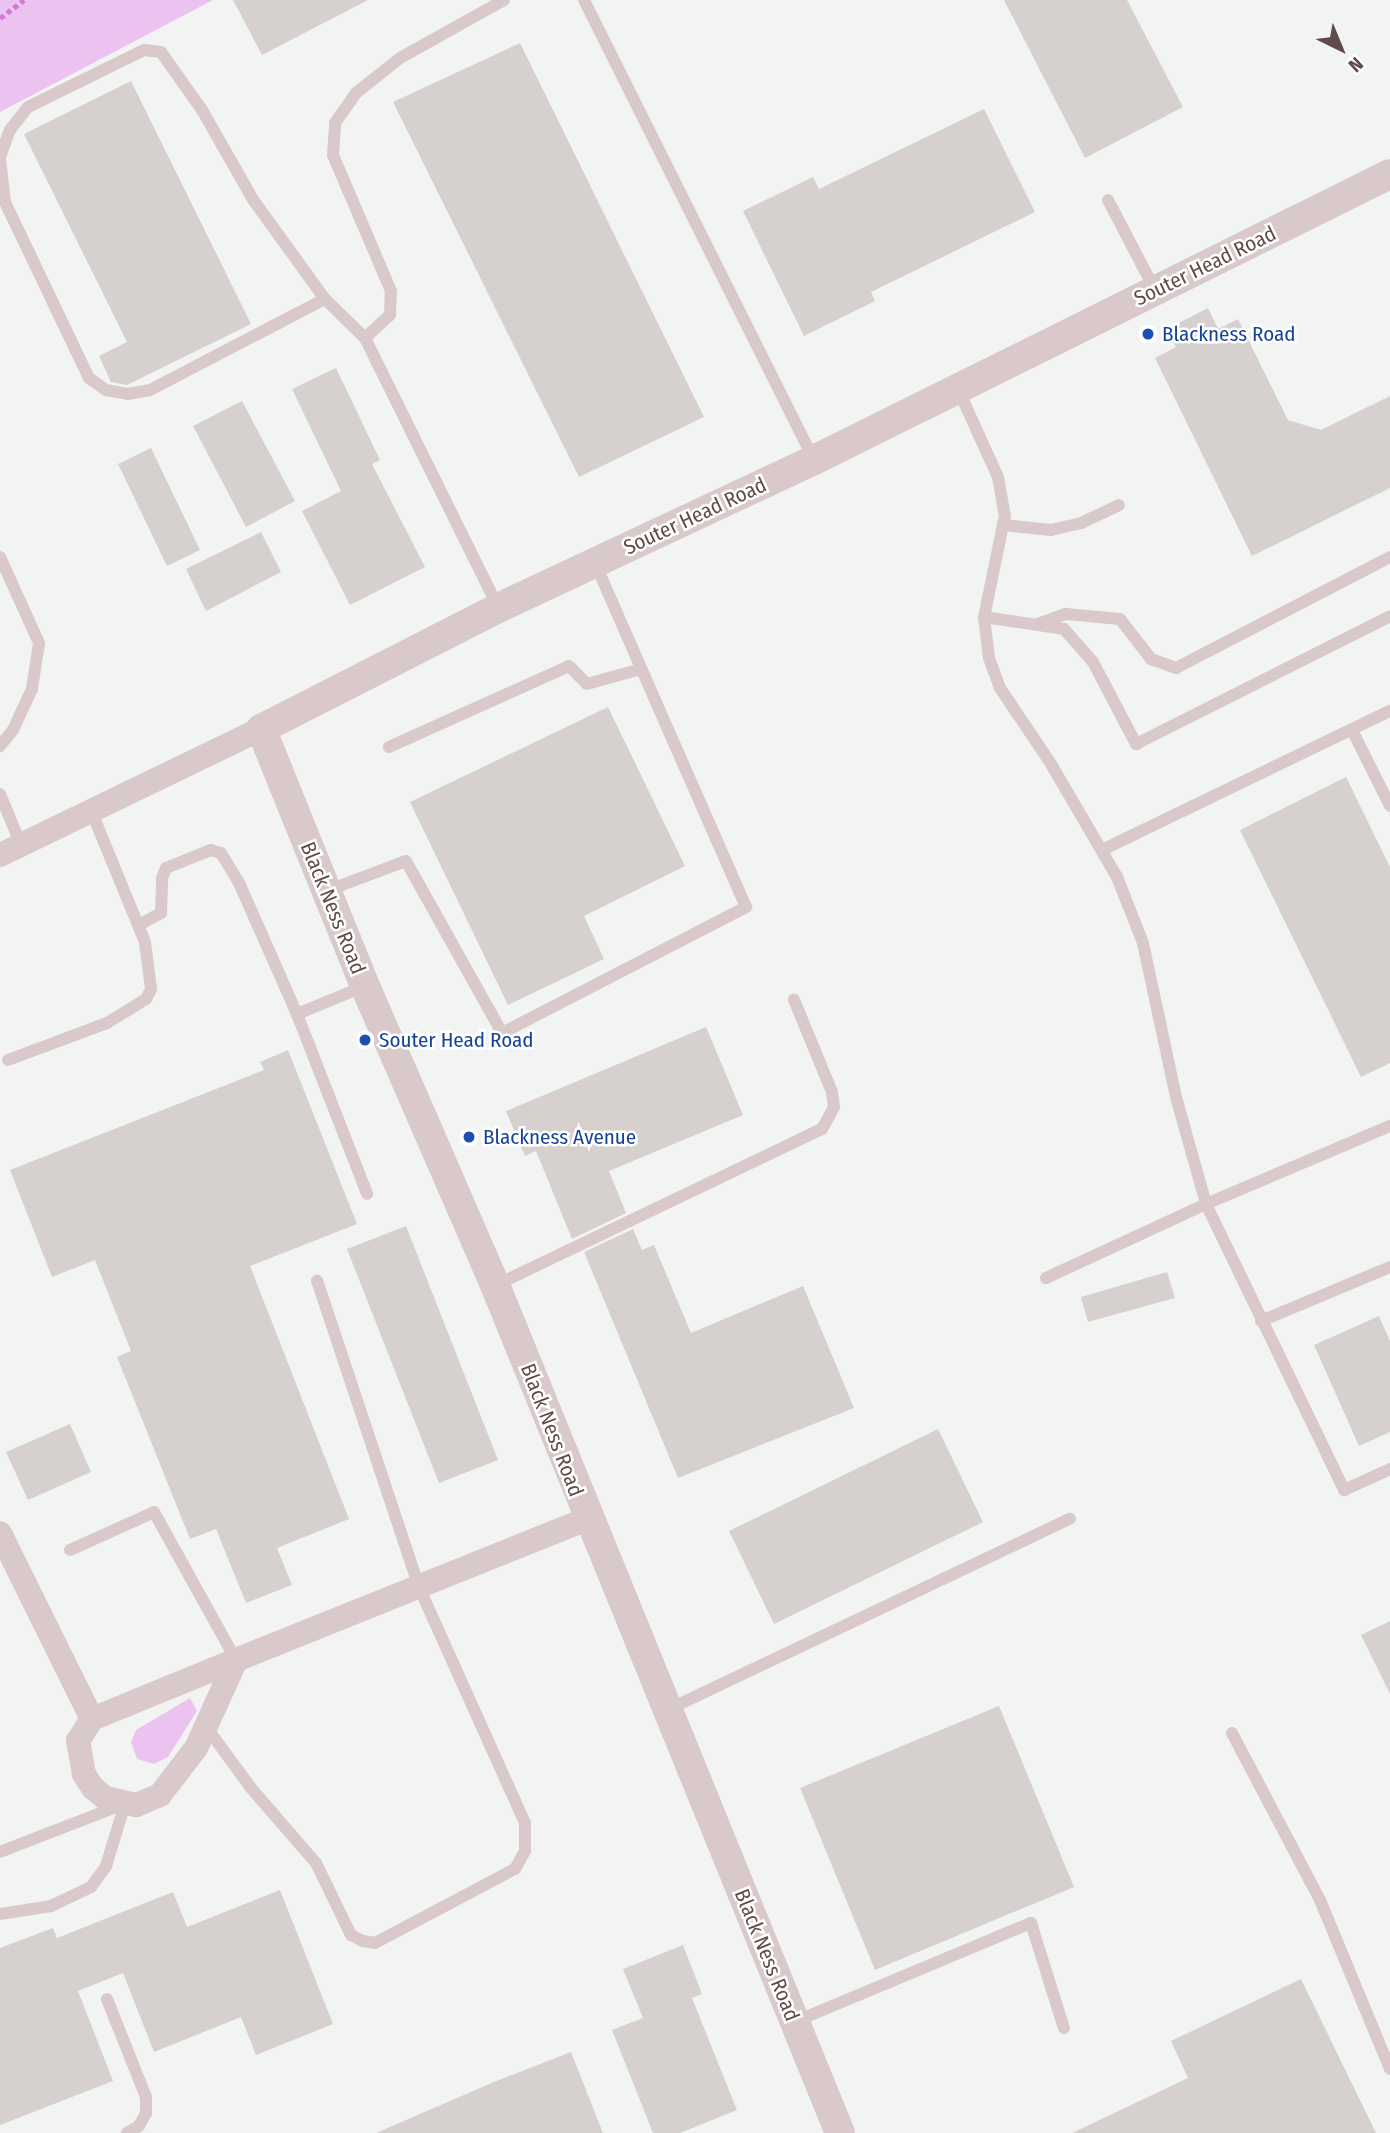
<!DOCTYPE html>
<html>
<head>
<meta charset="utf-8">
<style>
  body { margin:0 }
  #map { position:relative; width:1390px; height:2133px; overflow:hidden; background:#f2f4f3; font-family:"Fira Sans Condensed",sans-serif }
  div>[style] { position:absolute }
  .green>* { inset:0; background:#ebc2f0 }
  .building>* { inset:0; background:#d6d0cf }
  .path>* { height:4.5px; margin-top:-2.25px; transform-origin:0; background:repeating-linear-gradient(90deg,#ce7ace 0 5px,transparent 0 8.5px) }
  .service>* { height:12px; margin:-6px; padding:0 6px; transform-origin:6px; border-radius:6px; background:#d9c9ca }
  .minor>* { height:24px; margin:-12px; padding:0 12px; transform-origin:12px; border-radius:12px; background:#d9c9ca }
  .tertiary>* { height:30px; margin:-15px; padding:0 15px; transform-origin:15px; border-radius:15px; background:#d9c9ca }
  .dots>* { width:19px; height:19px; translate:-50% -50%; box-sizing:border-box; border:4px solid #fff; border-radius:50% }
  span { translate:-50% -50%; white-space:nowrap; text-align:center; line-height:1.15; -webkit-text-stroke:5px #fff; paint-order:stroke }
  .street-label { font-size:21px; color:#604a4a }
  .transit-label { font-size:21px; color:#164399 }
  .left { translate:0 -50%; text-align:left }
  .north { position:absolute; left:1306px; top:14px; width:70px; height:70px; -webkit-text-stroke:5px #fff; paint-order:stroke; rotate:137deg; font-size:19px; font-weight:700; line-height:28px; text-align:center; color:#604a4a }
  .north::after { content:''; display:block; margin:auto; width:24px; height:32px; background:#604a4a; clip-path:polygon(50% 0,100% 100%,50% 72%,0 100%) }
</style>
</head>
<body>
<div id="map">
  <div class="green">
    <div style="clip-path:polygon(0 0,213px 0,0 112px)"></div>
    <div style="clip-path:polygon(190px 1698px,197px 1711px,168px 1757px,154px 1764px,137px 1759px,131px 1742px,136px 1730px)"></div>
  </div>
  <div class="building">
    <div style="clip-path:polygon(233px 0,368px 0,262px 55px)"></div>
    <div style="clip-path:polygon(1004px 0,1127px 0,1183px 107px,1085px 158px)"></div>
    <div style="clip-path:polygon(520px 43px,704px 417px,579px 477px,393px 102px)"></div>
    <div style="clip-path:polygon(131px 81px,251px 324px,127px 385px,111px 382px,99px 356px,127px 342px,24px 134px)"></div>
    <div style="clip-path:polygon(984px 109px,1035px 212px,871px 292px,875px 301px,804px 336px,743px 211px,813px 177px,819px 189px)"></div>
    <div style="clip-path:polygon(1208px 308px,1218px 329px,1238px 319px,1288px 420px,1321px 430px,1390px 396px,1390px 488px,1252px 556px,1155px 358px,1176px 347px,1167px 329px)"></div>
    <div style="clip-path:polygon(336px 368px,380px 460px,372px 464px,425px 567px,350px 605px,302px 511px,341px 491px,292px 389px)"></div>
    <div style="clip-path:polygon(242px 401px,295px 501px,246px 527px,193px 426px)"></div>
    <div style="clip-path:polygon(151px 448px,200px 550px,167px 566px,118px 464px)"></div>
    <div style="clip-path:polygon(261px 532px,281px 572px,206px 611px,186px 569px)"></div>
    <div style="clip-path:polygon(608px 707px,685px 866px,584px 916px,604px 959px,508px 1005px,410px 802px)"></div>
    <div style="clip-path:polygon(1346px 777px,1390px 867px,1390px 1063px,1361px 1077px,1240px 830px)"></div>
    <div style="clip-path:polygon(706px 1027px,743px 1115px,609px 1171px,626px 1213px,572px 1239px,536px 1151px,525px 1156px,506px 1111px)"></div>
    <div style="clip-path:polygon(288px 1050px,357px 1224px,250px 1266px,349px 1519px,277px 1548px,292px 1585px,246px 1603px,216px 1529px,190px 1539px,117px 1357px,131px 1351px,95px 1260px,52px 1277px,10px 1170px,264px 1070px,260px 1062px)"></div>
    <div style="clip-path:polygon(406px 1226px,498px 1460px,439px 1483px,347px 1249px)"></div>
    <div style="clip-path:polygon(633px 1229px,642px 1250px,654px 1245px,691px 1333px,803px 1286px,854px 1408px,678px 1478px,584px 1252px)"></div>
    <div style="clip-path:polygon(1167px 1272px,1175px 1298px,1088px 1322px,1081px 1297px)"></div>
    <div style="clip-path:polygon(1379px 1316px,1390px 1341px,1390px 1432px,1359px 1446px,1314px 1345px)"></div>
    <div style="clip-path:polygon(70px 1424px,91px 1472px,28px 1500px,6px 1452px)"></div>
    <div style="clip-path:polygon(938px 1429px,983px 1522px,774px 1624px,729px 1531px)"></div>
    <div style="clip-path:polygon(1390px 1621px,1390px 1694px,1361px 1635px)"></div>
    <div style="clip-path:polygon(999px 1706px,1074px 1887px,875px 1970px,800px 1788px)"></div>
    <div style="clip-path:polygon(280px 1890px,333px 2024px,256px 2055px,241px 2017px,154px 2052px,123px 1973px,78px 1991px,113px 2081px,0 2125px,0 1948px,53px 1928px,57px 1938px,173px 1892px,187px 1927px)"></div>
    <div style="clip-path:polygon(683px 1945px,702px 1994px,692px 1998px,737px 2110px,680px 2133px,653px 2133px,612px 2030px,643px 2018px,623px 1969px)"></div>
    <div style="clip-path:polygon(1301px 1979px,1376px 2133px,1072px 2133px,1188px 2078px,1171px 2041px)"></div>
    <div style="clip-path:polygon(571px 2052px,603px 2133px,376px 2133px,494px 2082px)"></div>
  </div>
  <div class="path">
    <div style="left:0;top:18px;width:30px;rotate:-37deg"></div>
  </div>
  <div class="service">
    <div style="left:584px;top:0;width:514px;rotate:63.43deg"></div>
    <div style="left:0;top:157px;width:29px;rotate:-70deg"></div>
    <div style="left:10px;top:130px;width:29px;rotate:-52deg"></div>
    <div style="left:28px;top:107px;width:129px;rotate:-26.2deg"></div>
    <div style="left:144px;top:50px;width:17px;rotate:7deg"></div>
    <div style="left:161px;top:52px;width:71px;rotate:54.7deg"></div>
    <div style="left:202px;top:110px;width:105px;rotate:60.3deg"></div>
    <div style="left:254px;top:201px;width:121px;rotate:54.1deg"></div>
    <div style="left:325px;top:299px;width:56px;rotate:44.3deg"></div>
    <div style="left:365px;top:338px;width:300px;rotate:63.7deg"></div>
    <div style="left:0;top:159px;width:43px;rotate:83.4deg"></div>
    <div style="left:5px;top:202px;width:195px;rotate:64.5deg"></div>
    <div style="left:89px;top:378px;width:21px;rotate:35deg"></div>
    <div style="left:106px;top:390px;width:22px;rotate:10deg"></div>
    <div style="left:128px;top:394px;width:22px;rotate:-10deg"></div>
    <div style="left:150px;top:390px;width:197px;rotate:-27.5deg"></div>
    <div style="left:1108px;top:200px;width:102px;rotate:62.4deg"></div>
    <div style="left:365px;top:338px;width:34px;rotate:-43deg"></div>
    <div style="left:390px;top:315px;width:24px;rotate:-88deg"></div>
    <div style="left:391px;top:291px;width:148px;rotate:-113.1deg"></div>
    <div style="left:333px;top:155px;width:32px;rotate:-86deg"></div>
    <div style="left:335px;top:123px;width:37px;rotate:-55deg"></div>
    <div style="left:356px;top:93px;width:56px;rotate:-38.5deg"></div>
    <div style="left:400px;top:58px;width:119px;rotate:-29.1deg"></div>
    <div style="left:958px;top:389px;width:97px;rotate:65.6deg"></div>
    <div style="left:998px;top:477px;width:39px;rotate:80deg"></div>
    <div style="left:1005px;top:515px;width:104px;rotate:101.6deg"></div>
    <div style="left:984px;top:617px;width:41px;rotate:83deg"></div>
    <div style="left:989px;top:658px;width:32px;rotate:70deg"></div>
    <div style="left:1000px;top:688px;width:92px;rotate:56.1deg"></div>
    <div style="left:1051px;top:764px;width:131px;rotate:59.7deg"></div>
    <div style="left:1117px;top:877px;width:71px;rotate:68.5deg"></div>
    <div style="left:1143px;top:943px;width:157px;rotate:77.9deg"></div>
    <div style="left:1176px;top:1097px;width:111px;rotate:74.3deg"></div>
    <div style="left:1206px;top:1204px;width:200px;rotate:-23deg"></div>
    <div style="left:1003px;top:525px;width:48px;rotate:5.9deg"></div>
    <div style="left:1051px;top:530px;width:31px;rotate:-13deg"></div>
    <div style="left:1081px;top:523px;width:42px;rotate:-25.3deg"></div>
    <div style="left:0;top:557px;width:94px;rotate:65.6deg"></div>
    <div style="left:39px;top:643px;width:47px;rotate:98.7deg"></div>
    <div style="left:32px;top:689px;width:45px;rotate:114.9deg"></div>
    <div style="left:13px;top:730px;width:21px;rotate:129deg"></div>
    <div style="left:984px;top:617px;width:81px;rotate:8.5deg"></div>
    <div style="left:1064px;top:629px;width:44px;rotate:48.7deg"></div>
    <div style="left:1093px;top:662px;width:93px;rotate:62.3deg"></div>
    <div style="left:1136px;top:744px;width:284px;rotate:-26.7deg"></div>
    <div style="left:1038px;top:624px;width:30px;rotate:-20deg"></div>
    <div style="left:1066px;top:614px;width:54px;rotate:5.3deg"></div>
    <div style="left:1120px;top:619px;width:51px;rotate:52.2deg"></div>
    <div style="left:1151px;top:659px;width:27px;rotate:20deg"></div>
    <div style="left:1176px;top:668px;width:241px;rotate:-27.4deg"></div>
    <div style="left:1352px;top:730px;width:85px;rotate:63.4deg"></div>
    <div style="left:389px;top:747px;width:197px;rotate:-24.2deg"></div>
    <div style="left:569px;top:666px;width:25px;rotate:45deg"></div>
    <div style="left:587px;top:684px;width:56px;rotate:-15.5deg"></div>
    <div style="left:0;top:794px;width:55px;rotate:67.6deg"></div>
    <div style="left:1102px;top:850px;width:320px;rotate:-25.8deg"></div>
    <div style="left:326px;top:891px;width:85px;rotate:-20.6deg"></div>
    <div style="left:406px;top:861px;width:197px;rotate:60.8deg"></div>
    <div style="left:502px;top:1033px;width:275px;rotate:-27.3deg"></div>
    <div style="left:746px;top:907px;width:376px;rotate:-113.7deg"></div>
    <div style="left:139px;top:925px;width:25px;rotate:-29deg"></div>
    <div style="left:161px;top:913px;width:35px;rotate:-88deg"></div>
    <div style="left:162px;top:878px;width:11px;rotate:-68deg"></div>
    <div style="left:166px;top:868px;width:48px;rotate:-21.8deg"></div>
    <div style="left:211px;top:850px;width:10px;rotate:17deg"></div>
    <div style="left:221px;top:853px;width:37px;rotate:59deg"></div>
    <div style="left:240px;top:885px;width:141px;rotate:66.2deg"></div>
    <div style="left:365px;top:986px;width:74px;rotate:157.6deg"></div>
    <div style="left:297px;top:1014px;width:193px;rotate:68.7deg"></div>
    <div style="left:8px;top:1060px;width:106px;rotate:-20.5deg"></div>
    <div style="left:107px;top:1023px;width:46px;rotate:-31.6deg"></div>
    <div style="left:146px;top:999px;width:11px;rotate:-63deg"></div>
    <div style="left:151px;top:989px;width:47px;rotate:-97.3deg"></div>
    <div style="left:145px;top:942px;width:139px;rotate:-112.3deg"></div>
    <div style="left:1046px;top:1278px;width:176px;rotate:-24.8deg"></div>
    <div style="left:1206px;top:1204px;width:318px;rotate:64.2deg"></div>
    <div style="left:1344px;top:1490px;width:51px;rotate:-24.5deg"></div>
    <div style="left:496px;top:1285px;width:361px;rotate:-25.6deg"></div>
    <div style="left:822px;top:1129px;width:25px;rotate:-61deg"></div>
    <div style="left:834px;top:1107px;width:15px;rotate:-98deg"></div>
    <div style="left:832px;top:1092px;width:100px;rotate:-112.4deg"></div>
    <div style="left:1261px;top:1321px;width:140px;rotate:-22.7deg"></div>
    <div style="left:70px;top:1550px;width:92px;rotate:-24.3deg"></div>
    <div style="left:154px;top:1512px;width:169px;rotate:61deg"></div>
    <div style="left:667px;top:1710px;width:446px;rotate:-25.4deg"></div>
    <div style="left:207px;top:1728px;width:74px;rotate:53.7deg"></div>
    <div style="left:251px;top:1788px;width:99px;rotate:49.1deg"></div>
    <div style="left:316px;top:1863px;width:80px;rotate:64.1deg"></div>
    <div style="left:351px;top:1935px;width:13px;rotate:27deg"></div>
    <div style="left:363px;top:1941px;width:12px;rotate:9deg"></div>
    <div style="left:375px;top:1943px;width:158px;rotate:-27.9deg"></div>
    <div style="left:515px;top:1869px;width:21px;rotate:-61deg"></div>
    <div style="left:525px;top:1851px;width:28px;rotate:-90deg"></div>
    <div style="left:525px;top:1823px;width:259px;rotate:-114.2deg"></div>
    <div style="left:419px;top:1587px;width:323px;rotate:-108.4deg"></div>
    <div style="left:1232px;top:1733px;width:189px;rotate:62.2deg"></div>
    <div style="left:1320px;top:1900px;width:183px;rotate:67.5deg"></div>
    <div style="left:0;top:1852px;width:130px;rotate:-21.2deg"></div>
    <div style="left:0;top:1914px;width:52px;rotate:-8.9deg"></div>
    <div style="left:51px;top:1906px;width:44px;rotate:-25.4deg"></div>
    <div style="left:91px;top:1887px;width:26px;rotate:-54deg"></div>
    <div style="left:106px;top:1866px;width:65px;rotate:-73deg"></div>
    <div style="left:107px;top:1999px;width:105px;rotate:68.3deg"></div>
    <div style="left:146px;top:2097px;width:16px;rotate:90deg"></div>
    <div style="left:146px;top:2113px;width:15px;rotate:118deg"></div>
    <div style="left:139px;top:2126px;width:14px;rotate:150deg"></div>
    <div style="left:794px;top:2022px;width:257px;rotate:-22.7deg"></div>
    <div style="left:1031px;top:1923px;width:110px;rotate:72.6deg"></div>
  </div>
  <div class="minor">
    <div style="left:0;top:855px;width:290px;rotate:-25.8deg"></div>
    <div style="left:0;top:1533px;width:208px;rotate:63.7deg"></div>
    <div style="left:236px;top:1660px;width:97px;rotate:114.4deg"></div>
    <div style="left:196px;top:1748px;width:59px;rotate:127.5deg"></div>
    <div style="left:160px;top:1795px;width:26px;rotate:157deg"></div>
    <div style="left:136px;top:1805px;width:32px;rotate:-167deg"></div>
    <div style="left:105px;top:1798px;width:16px;rotate:-140deg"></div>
    <div style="left:93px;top:1788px;width:17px;rotate:-123deg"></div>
    <div style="left:84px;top:1774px;width:34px;rotate:-100deg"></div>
    <div style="left:78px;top:1741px;width:26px;rotate:-58deg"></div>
    <div style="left:92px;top:1719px;width:156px;rotate:-22.3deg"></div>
    <div style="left:236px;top:1660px;width:378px;rotate:-21.9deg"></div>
  </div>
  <div class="tertiary">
    <div style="left:840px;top:2133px;width:915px;rotate:-112.14deg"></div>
    <div style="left:495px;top:1285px;width:326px;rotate:-113.5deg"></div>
    <div style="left:365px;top:986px;width:277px;rotate:-112deg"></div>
    <div style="left:261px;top:729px;width:266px;rotate:-27deg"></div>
    <div style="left:498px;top:608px;width:349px;rotate:-25.1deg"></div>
    <div style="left:814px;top:460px;width:643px;rotate:-26.41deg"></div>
  </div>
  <div class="dots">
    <div style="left:1148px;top:334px;background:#1a4fb4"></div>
    <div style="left:365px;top:1040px;background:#1a4fb4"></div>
    <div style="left:469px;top:1137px;background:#1a4fb4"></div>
  </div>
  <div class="street-label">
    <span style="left:1205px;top:266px;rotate:-26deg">Souter Head Road</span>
    <span style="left:695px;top:516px;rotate:-25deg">Souter Head Road</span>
    <span style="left:333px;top:908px;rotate:68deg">Black Ness Road</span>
    <span style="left:552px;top:1430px;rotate:69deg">Black Ness Road</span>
    <span style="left:767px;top:1955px;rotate:68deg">Black Ness Road</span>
  </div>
  <div class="transit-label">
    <span class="left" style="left:1162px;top:334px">Blackness Road</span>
    <span class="left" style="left:379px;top:1040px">Souter Head Road</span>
    <span class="left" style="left:483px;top:1137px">Blackness Avenue</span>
  </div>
  <div class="north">N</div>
</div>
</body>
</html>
